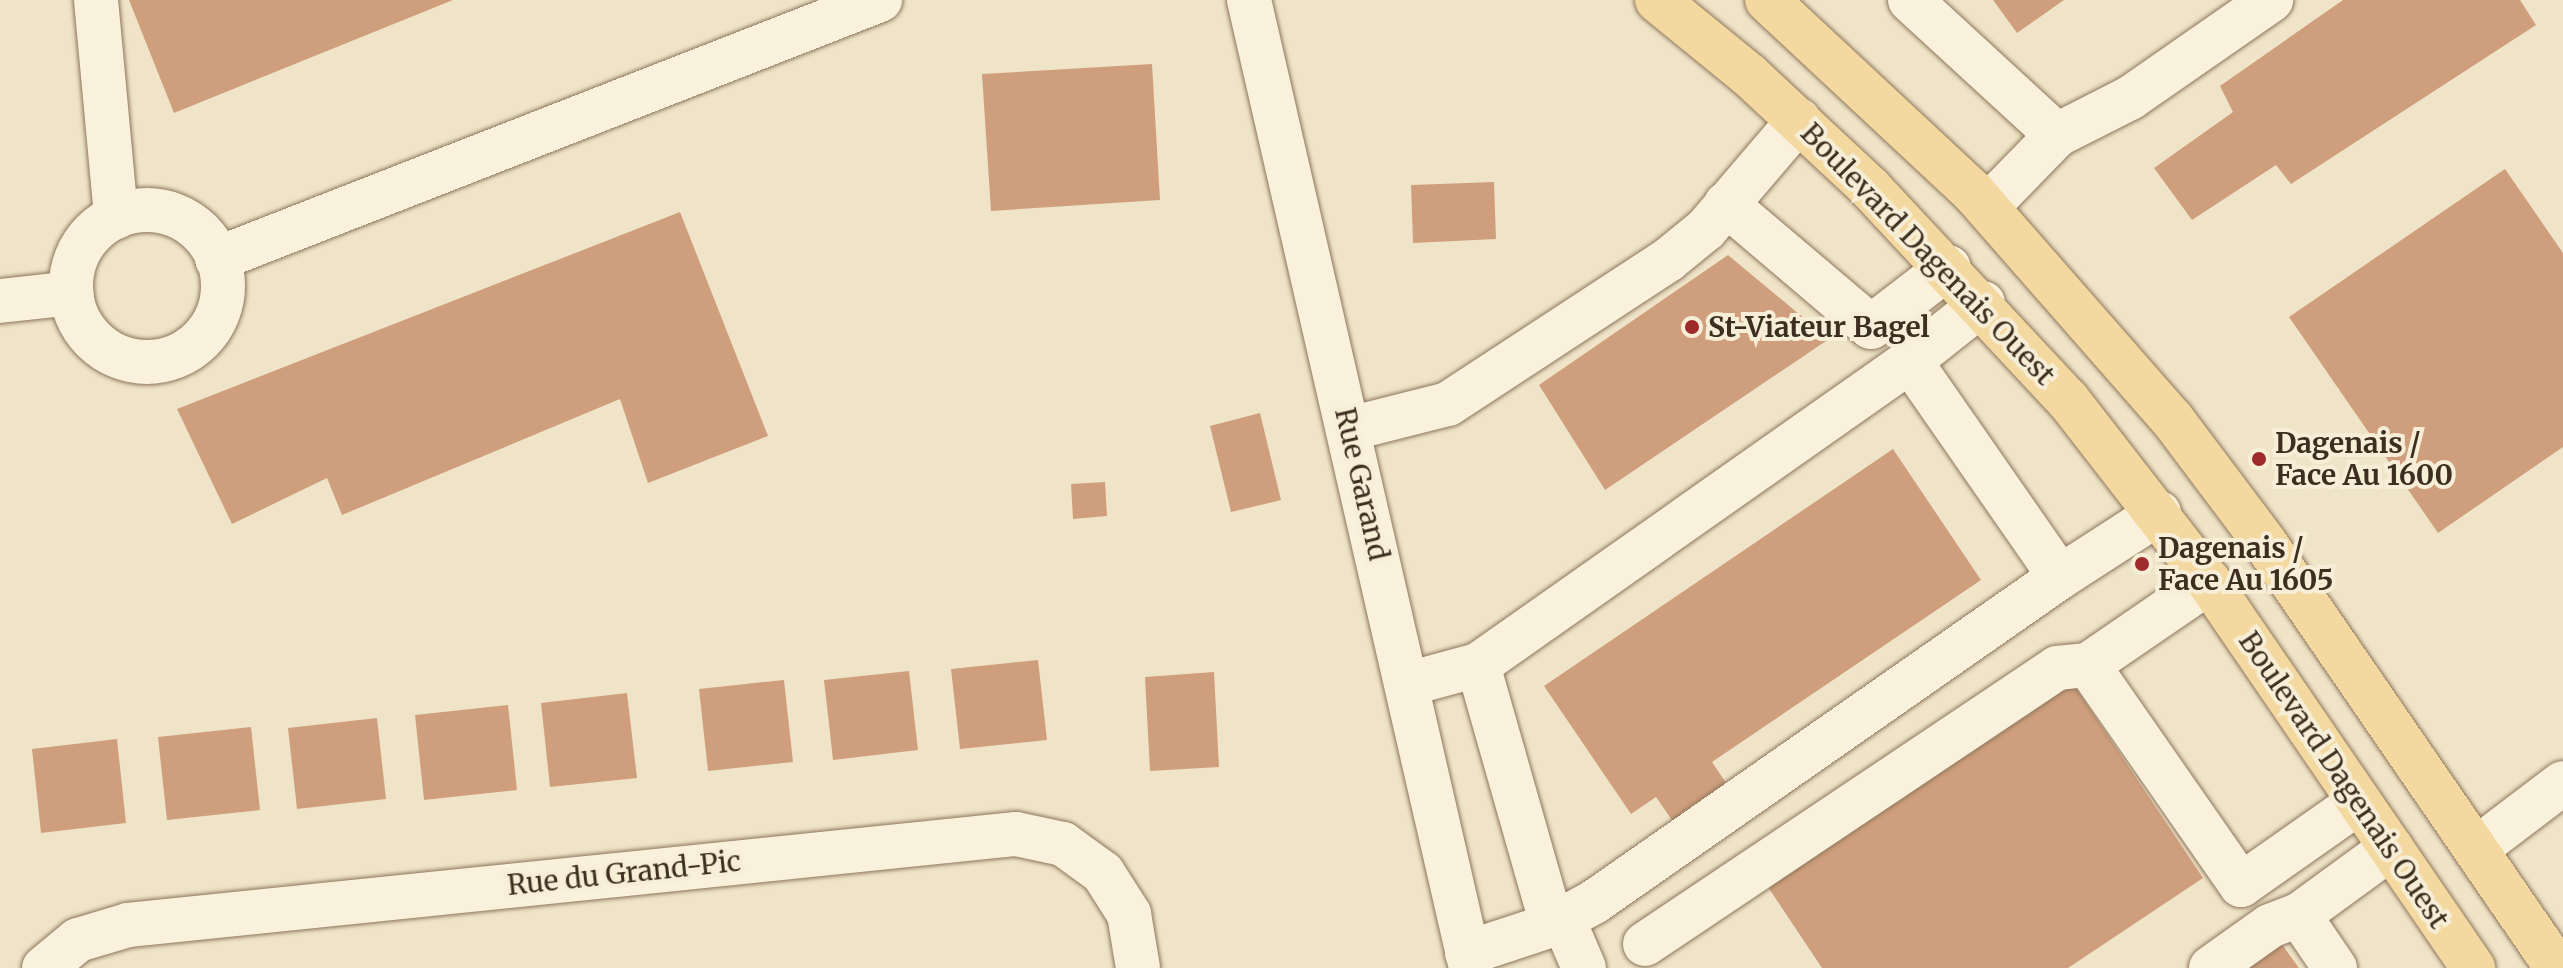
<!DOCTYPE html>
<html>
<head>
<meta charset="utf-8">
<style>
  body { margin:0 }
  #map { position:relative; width:2563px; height:968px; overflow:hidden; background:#f0e4c8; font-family:Merriweather,serif }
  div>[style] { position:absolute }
  .building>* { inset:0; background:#cf9f7d }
  .roads { filter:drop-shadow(0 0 2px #8d765c) drop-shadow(0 0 2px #8d765c) }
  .minor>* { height:44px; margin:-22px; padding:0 22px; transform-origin:22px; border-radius:22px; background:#faf1dc }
  .minor>.ring { margin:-22px; padding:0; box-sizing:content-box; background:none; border:44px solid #faf1dc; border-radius:50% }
  .major>* { height:44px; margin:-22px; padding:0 22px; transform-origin:22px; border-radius:22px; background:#f3d9a0 }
  .dots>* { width:22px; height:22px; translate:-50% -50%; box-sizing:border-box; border:4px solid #f7eed8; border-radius:50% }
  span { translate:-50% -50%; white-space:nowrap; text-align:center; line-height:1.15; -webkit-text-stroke:8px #f7eed8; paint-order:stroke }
  .street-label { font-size:28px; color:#3d2e20 }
  .poi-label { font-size:28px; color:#3d2e20; font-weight:700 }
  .left { translate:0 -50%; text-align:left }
</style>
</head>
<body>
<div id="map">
  <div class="building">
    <div style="clip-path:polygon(129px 0,453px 0,174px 113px)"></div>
    <div style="clip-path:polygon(1993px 0,2064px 0,2017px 33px)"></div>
    <div style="clip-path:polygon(2343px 0,2520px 0,2536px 25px,2291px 184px,2276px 165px,2192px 220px,2154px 168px,2233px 112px,2220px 86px)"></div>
    <div style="clip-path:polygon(1152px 64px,1160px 200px,991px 211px,982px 74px)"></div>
    <div style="clip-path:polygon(2505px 169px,2563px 253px,2563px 447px,2438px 533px,2289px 317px)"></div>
    <div style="clip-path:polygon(1494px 182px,1496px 239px,1413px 243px,1411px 185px)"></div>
    <div style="clip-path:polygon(680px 212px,768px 436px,648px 483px,620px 399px,342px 515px,327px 478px,232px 524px,177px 409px)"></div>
    <div style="clip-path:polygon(1728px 255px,1829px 339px,1605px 490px,1539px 385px)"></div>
    <div style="clip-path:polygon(1260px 413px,1281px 500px,1231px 512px,1210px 426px)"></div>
    <div style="clip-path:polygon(1893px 449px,1981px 580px,1712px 762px,1728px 786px,1674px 823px,1656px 797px,1631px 814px,1544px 686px)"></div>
    <div style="clip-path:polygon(1105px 482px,1107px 516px,1073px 519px,1071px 484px)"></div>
    <div style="clip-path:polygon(1038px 660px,1047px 740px,960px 749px,951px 669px)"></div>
    <div style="clip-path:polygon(909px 671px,918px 750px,833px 760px,824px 680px)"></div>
    <div style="clip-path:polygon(1214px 672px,1219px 767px,1150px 771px,1145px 677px)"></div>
    <div style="clip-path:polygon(2068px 676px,2203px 878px,2068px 968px,1822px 968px,1764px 881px)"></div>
    <div style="clip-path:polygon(784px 680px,793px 762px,708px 771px,699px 689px)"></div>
    <div style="clip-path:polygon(627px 693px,637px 778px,550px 787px,541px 703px)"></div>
    <div style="clip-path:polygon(508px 705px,517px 790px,424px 800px,415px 715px)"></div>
    <div style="clip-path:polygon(377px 718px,386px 799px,297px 809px,288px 728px)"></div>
    <div style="clip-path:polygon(251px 727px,260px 810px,167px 820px,158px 737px)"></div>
    <div style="clip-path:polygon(117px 739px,126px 823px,41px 833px,32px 749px)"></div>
    <div style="clip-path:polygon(2278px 939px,2299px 968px,2236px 968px)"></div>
  </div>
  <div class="roads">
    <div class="minor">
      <div style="left:96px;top:0;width:218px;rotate:84.7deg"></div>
      <div style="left:1249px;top:0;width:993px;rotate:77.08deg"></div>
      <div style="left:1910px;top:0;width:200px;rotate:42.6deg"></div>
      <div style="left:2057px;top:135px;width:100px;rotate:134.2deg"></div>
      <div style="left:2057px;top:135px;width:82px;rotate:-26.9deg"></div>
      <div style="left:2130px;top:98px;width:172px;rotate:-34.8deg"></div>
      <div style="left:1726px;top:204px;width:190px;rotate:40.3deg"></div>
      <div style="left:1871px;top:327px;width:98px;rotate:-37.6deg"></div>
      <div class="ring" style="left:71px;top:210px;width:108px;height:108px"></div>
      <div style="left:217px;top:259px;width:712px;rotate:-21.34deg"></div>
      <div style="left:0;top:301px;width:72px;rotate:-6.3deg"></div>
      <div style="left:1983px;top:303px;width:93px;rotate:141.5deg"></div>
      <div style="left:1910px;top:361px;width:263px;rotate:55.2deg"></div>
      <div style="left:2060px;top:577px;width:118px;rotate:-32.9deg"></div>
      <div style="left:1349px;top:429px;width:102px;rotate:-14.2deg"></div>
      <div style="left:1448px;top:404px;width:263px;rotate:-33.2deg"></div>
      <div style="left:1668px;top:260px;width:49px;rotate:-39.2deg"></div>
      <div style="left:1706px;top:229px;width:143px;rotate:-49.5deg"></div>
      <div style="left:2209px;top:582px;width:147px;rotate:145.6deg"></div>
      <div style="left:2088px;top:665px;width:268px;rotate:55.2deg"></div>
      <div style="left:2241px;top:885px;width:144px;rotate:-35.1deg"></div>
      <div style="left:1478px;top:665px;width:528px;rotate:-35.13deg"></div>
      <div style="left:1408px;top:684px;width:73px;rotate:-15.2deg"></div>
      <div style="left:1478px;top:665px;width:270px;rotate:74.1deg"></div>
      <div style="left:2476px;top:849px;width:109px;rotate:-37.2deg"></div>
      <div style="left:1563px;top:919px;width:53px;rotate:66.8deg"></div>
      <div style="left:1645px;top:944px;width:496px;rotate:-33.8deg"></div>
      <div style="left:2057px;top:668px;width:31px;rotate:-6deg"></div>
      <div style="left:1467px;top:953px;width:89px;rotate:-18.2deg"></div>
      <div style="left:1552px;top:925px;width:48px;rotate:-28.7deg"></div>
      <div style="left:1594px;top:902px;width:568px;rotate:-34.89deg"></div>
      <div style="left:44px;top:968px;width:44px;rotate:-39.5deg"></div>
      <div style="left:78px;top:940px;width:52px;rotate:-16.7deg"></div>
      <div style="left:128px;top:925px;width:893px;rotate:-5.85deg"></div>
      <div style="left:1016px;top:834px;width:48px;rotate:12deg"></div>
      <div style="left:1063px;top:844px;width:49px;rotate:35.9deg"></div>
      <div style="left:1103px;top:873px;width:49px;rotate:57.6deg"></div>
      <div style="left:1129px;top:914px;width:55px;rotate:80.5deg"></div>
      <div style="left:2211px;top:968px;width:72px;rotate:-35.4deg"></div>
      <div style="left:2270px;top:926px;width:31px;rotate:-21deg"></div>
      <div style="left:2335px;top:968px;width:64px;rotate:-124.2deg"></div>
      <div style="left:2299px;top:915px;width:114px;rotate:-36.1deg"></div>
    </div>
    <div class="major">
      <div style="left:1657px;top:0;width:119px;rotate:39.2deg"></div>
      <div style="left:1749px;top:75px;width:166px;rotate:43deg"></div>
      <div style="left:1870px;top:188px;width:290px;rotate:47deg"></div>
      <div style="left:2068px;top:400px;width:230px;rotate:52.2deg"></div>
      <div style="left:2209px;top:582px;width:468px;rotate:55.6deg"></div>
      <div style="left:1767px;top:0;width:282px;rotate:43deg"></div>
      <div style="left:1973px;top:192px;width:302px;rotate:48.8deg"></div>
      <div style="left:2172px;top:419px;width:155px;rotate:53.1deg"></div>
      <div style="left:2265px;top:543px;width:516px;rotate:55.51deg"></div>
    </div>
  </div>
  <div class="dots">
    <div style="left:1692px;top:327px;background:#9e2a2b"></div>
    <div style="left:2259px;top:459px;background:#9e2a2b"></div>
    <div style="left:2142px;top:564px;background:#9e2a2b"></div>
  </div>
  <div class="street-label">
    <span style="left:1928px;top:254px;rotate:46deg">Boulevard Dagenais Ouest</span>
    <span style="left:1362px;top:484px;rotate:77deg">Rue Garand</span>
    <span style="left:2344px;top:780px;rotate:56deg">Boulevard Dagenais Ouest</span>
    <span style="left:624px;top:873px;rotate:-6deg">Rue du Grand-Pic</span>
  </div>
  <div class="poi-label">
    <span class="left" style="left:1708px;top:327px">St-Viateur Bagel</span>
    <span class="left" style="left:2275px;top:459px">Dagenais /<br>Face Au 1600</span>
    <span class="left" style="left:2158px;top:564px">Dagenais /<br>Face Au 1605</span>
  </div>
</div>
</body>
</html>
